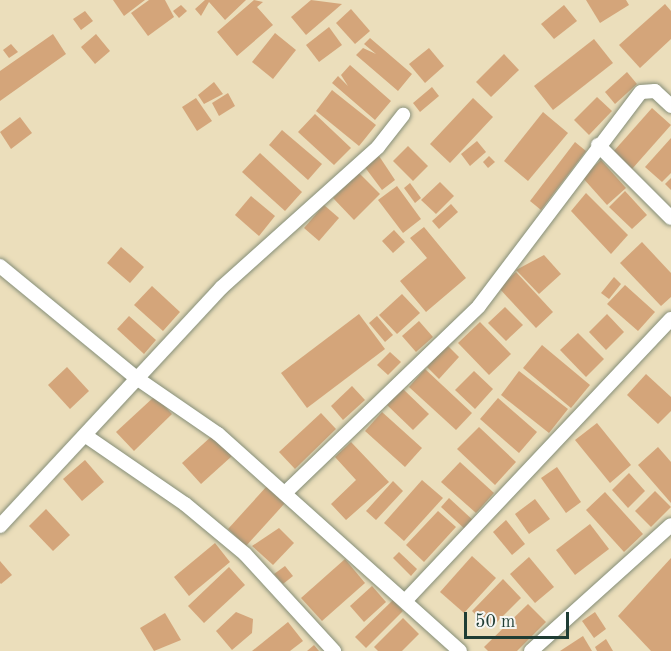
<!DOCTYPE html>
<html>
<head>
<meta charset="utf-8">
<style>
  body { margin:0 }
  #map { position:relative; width:671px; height:651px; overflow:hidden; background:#ebdebb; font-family:"Old Standard TT",serif }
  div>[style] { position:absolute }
  .building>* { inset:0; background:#d4a57a }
  .roads { filter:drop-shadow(0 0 2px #858e78) drop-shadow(0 0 2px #858e78) }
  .minor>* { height:14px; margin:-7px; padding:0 7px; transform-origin:7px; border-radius:7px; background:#fff }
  span { translate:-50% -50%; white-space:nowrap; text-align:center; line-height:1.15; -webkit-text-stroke:5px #f6f6f2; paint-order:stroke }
  .scale { position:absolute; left:464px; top:612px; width:105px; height:27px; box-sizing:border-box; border:3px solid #1f3d34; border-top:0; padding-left:8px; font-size:18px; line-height:21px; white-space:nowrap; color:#1f3d34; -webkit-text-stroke:4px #f6f6f2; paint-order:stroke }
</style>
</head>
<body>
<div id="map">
  <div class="building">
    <div style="clip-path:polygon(113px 0,145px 0,124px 16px)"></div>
    <div style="clip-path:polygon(149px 0,165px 0,174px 17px,148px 36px,131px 13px)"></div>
    <div style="clip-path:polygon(205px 0,246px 0,225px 20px,209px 2px,201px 16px,195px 9px)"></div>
    <div style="clip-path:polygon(254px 0,263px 2px,257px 7px,273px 25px,237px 56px,217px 32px)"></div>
    <div style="clip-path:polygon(311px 0,342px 4px,306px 35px,291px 17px)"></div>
    <div style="clip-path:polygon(586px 0,626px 0,629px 5px,600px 23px)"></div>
    <div style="clip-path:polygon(665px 4px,671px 11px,671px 39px,640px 68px,619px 45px)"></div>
    <div style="clip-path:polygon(181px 5px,187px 11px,179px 18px,173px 11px)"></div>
    <div style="clip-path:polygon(564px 5px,577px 21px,554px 39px,541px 24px)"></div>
    <div style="clip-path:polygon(351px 9px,370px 31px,355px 44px,336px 23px)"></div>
    <div style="clip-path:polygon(85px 11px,93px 21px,81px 30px,73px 19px)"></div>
    <div style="clip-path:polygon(329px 27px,342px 45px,319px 62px,306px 45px)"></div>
    <div style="clip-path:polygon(275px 33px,296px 50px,273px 79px,252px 62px)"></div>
    <div style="clip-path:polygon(53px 34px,66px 54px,0 101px,0 71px)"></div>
    <div style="clip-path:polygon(96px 34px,110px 51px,95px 64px,81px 47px)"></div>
    <div style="clip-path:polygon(370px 38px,412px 74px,398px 91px,356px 55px,363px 48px,376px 54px,364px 44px)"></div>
    <div style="clip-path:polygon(594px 39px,613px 63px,553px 110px,534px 86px)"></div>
    <div style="clip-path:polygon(11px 44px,18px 52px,9px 58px,3px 50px)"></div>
    <div style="clip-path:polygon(429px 48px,444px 66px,425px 83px,409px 64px)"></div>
    <div style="clip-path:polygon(504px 54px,519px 70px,491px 97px,476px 82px)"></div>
    <div style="clip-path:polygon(350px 65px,391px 101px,375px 120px,332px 83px,338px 76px,348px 86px,341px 75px)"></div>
    <div style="clip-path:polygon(627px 72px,637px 84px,615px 104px,605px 92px)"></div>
    <div style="clip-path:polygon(214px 82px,223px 94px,204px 104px,198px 95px)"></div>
    <div style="clip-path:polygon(432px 87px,439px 96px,420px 112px,413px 103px)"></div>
    <div style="clip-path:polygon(332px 90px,376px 125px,359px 146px,316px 111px)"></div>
    <div style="clip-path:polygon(228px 93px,235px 106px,219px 116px,212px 103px)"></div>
    <div style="clip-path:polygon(597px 97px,612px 111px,589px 135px,574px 120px)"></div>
    <div style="clip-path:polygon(196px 98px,212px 121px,197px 131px,182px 107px)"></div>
    <div style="clip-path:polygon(473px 98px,493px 117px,450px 163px,430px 144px)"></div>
    <div style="clip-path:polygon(652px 108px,671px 125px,632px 169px,613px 152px)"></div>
    <div style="clip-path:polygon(543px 112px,568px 133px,528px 181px,504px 161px)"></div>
    <div style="clip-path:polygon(315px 114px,351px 148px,334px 165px,298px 132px)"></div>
    <div style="clip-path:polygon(20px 117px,32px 133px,11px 149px,0 132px)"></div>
    <div style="clip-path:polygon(282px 130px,322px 164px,308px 180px,269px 145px)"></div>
    <div style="clip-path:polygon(671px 138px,671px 173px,662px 182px,645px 167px)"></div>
    <div style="clip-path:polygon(477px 141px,486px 152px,470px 166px,461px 154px)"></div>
    <div style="clip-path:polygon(575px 142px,586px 151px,541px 210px,530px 201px)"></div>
    <div style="clip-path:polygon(408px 146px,428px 166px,413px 181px,393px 161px)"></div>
    <div style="clip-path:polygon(260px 153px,302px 192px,285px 211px,242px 172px)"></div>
    <div style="clip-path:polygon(379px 156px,395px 180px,382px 190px,364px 166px)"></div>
    <div style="clip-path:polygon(489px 156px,495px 162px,488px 168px,483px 162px)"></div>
    <div style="clip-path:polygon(601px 160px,626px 188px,607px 205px,582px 177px)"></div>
    <div style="clip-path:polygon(359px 173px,380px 194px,354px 220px,333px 198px)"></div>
    <div style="clip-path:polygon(671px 178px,671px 190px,665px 184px)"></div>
    <div style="clip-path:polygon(440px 182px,454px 196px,436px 214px,421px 200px)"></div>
    <div style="clip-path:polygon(410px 183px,421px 198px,415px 203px,404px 188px)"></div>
    <div style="clip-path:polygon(397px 186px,421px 219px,403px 233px,378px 200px)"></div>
    <div style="clip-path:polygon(625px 191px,647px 215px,632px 229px,609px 207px)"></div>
    <div style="clip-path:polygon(586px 193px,628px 235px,611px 254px,571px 211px)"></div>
    <div style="clip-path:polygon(251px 196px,275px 216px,259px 236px,235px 215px)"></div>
    <div style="clip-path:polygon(451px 204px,458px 212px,439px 229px,432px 221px)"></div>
    <div style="clip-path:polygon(324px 205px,339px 218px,319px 241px,304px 228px)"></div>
    <div style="clip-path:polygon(424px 227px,466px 278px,426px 312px,400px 281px,427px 258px,410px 238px)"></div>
    <div style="clip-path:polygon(394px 230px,405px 242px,393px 253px,382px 241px)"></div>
    <div style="clip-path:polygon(642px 242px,671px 273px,671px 297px,661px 306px,620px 263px)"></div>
    <div style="clip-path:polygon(121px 247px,144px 267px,130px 283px,107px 263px)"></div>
    <div style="clip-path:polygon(544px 255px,561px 274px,539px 294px,516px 270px)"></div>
    <div style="clip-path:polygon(516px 272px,553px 312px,536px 328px,499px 288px)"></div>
    <div style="clip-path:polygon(614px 277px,621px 284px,609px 299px,601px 293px)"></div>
    <div style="clip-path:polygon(625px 285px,655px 312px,638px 331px,607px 304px)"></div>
    <div style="clip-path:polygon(152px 286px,180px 312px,163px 331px,134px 305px)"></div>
    <div style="clip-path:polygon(402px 294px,420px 313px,397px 334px,379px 315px)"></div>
    <div style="clip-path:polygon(505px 307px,523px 325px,506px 341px,488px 323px)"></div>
    <div style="clip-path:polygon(359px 314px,385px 349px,307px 408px,281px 373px)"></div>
    <div style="clip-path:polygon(607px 314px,624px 332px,606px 350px,589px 332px)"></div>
    <div style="clip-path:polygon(129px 316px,156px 340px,144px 354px,117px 329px)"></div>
    <div style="clip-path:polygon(377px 316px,393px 335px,385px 342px,369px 323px)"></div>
    <div style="clip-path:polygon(419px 321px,433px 337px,416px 352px,402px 336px)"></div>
    <div style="clip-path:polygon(480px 322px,511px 354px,489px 375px,458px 343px)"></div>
    <div style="clip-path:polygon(578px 333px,604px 359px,586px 377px,560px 350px)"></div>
    <div style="clip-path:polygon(447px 345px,459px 357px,439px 379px,427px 367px)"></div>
    <div style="clip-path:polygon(542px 345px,590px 385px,571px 408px,523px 368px)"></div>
    <div style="clip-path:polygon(390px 352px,401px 362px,388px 375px,377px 365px)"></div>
    <div style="clip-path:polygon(67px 367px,89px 391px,70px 409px,48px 385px)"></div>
    <div style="clip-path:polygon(425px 369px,472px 413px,456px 430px,409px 387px)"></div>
    <div style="clip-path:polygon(474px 371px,493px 389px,475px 409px,455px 390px)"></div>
    <div style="clip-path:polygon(519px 371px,568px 409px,549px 433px,501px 395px)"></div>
    <div style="clip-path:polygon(646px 374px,671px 397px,671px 411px,658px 424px,627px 395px)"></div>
    <div style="clip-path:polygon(352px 386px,365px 400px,343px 420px,331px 406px)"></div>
    <div style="clip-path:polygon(403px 389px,429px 414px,413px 430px,387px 405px)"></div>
    <div style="clip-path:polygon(155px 396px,172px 414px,134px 451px,116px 432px)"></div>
    <div style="clip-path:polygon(498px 398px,537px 432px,519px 453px,480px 419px)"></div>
    <div style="clip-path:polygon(382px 412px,422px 448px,405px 467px,365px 431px)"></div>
    <div style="clip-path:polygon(321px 413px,336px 429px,295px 469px,279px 452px)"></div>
    <div style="clip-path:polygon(597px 423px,631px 465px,610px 483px,575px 440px)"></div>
    <div style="clip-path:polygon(479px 427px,516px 462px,495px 485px,457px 449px)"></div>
    <div style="clip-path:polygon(213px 435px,232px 456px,201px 484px,182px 463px)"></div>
    <div style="clip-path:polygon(351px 442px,389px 482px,346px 520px,331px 504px,356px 480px,335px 457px)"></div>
    <div style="clip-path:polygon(658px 447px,671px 462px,671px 503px,638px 465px)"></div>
    <div style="clip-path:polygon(85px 460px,104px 482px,82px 501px,63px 479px)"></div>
    <div style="clip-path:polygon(460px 462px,494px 493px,476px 513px,441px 482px)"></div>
    <div style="clip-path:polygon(557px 467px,581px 502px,566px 513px,541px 478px)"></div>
    <div style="clip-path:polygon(629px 473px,645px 491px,628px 508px,612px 490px)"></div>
    <div style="clip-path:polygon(422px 480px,443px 498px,404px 541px,384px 523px)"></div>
    <div style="clip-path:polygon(393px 481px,403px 491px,376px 520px,366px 511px)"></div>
    <div style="clip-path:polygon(267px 486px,285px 503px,246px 546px,228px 529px)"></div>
    <div style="clip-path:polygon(655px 491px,671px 507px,651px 527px,635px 511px)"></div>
    <div style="clip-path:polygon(605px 492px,643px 534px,624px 552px,586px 510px)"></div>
    <div style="clip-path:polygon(449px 498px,475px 522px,467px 531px,441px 507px)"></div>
    <div style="clip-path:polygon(535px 499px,550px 519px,529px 534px,515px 514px)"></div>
    <div style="clip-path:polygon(46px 509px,70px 535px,53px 551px,29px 526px)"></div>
    <div style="clip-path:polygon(438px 511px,456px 527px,424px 562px,406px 545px)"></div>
    <div style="clip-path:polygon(506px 520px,525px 544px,512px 555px,493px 532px)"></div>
    <div style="clip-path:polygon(590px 524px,609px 549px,575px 575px,556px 550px)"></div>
    <div style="clip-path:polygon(279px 528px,294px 543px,273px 565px,252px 546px)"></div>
    <div style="clip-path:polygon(215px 543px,230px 562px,189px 596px,174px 577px)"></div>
    <div style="clip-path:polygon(399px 552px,417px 569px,411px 576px,393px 558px)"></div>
    <div style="clip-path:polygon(472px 556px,496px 578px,464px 613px,440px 592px)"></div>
    <div style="clip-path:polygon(529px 557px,554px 587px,535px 603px,510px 574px)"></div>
    <div style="clip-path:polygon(671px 558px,671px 651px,651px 651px,618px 616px)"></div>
    <div style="clip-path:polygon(345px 559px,365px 583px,322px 621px,301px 598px)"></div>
    <div style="clip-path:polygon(0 561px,12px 575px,1px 584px,0 583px)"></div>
    <div style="clip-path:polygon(285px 566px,293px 576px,283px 584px,274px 574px)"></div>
    <div style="clip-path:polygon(229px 567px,245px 585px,204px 623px,188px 606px)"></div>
    <div style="clip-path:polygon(503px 579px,521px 598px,490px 629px,472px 611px)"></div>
    <div style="clip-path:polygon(372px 586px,386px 602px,364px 622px,350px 606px)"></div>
    <div style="clip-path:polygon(393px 600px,403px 611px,366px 648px,355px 637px)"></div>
    <div style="clip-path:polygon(528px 604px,546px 622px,517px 651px,488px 651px,484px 647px)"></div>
    <div style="clip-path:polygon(236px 612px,253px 619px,252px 633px,232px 650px,216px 631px)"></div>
    <div style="clip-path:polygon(595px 612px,606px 629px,594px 638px,582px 621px)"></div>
    <div style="clip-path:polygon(165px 613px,181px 640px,154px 651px,140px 628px)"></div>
    <div style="clip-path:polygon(403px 618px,419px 634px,402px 651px,378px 651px,374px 647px)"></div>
    <div style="clip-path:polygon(288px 622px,303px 641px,290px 651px,252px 651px)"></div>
    <div style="clip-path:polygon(583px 636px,592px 651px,560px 651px)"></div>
    <div style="clip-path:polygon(606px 639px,613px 651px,597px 651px,595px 647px)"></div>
    <div style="clip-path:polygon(314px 645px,319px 651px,307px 651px)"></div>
  </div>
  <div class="roads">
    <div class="minor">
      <div style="left:598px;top:145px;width:103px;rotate:45deg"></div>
      <div style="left:0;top:266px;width:175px;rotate:39.4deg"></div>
      <div style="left:135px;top:377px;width:101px;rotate:34.5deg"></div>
      <div style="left:218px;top:434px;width:325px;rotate:41.9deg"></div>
      <div style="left:86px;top:436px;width:120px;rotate:34.5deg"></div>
      <div style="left:185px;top:504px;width:78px;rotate:39.8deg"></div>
      <div style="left:245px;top:554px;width:132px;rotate:47.5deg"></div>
      <div style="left:285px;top:493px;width:269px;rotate:-43.9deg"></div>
      <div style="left:479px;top:306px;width:268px;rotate:-52.9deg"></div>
      <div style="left:641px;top:92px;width:14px;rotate:-4deg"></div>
      <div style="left:655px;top:91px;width:22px;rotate:43deg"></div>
      <div style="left:0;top:526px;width:325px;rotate:-47.1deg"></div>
      <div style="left:221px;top:288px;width:211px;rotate:-41.9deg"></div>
      <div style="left:378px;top:147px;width:41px;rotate:-52deg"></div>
      <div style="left:406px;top:600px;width:386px;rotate:-46.7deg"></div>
      <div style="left:531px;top:651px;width:188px;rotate:-42deg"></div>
    </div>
  </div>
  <div class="scale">50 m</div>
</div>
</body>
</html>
